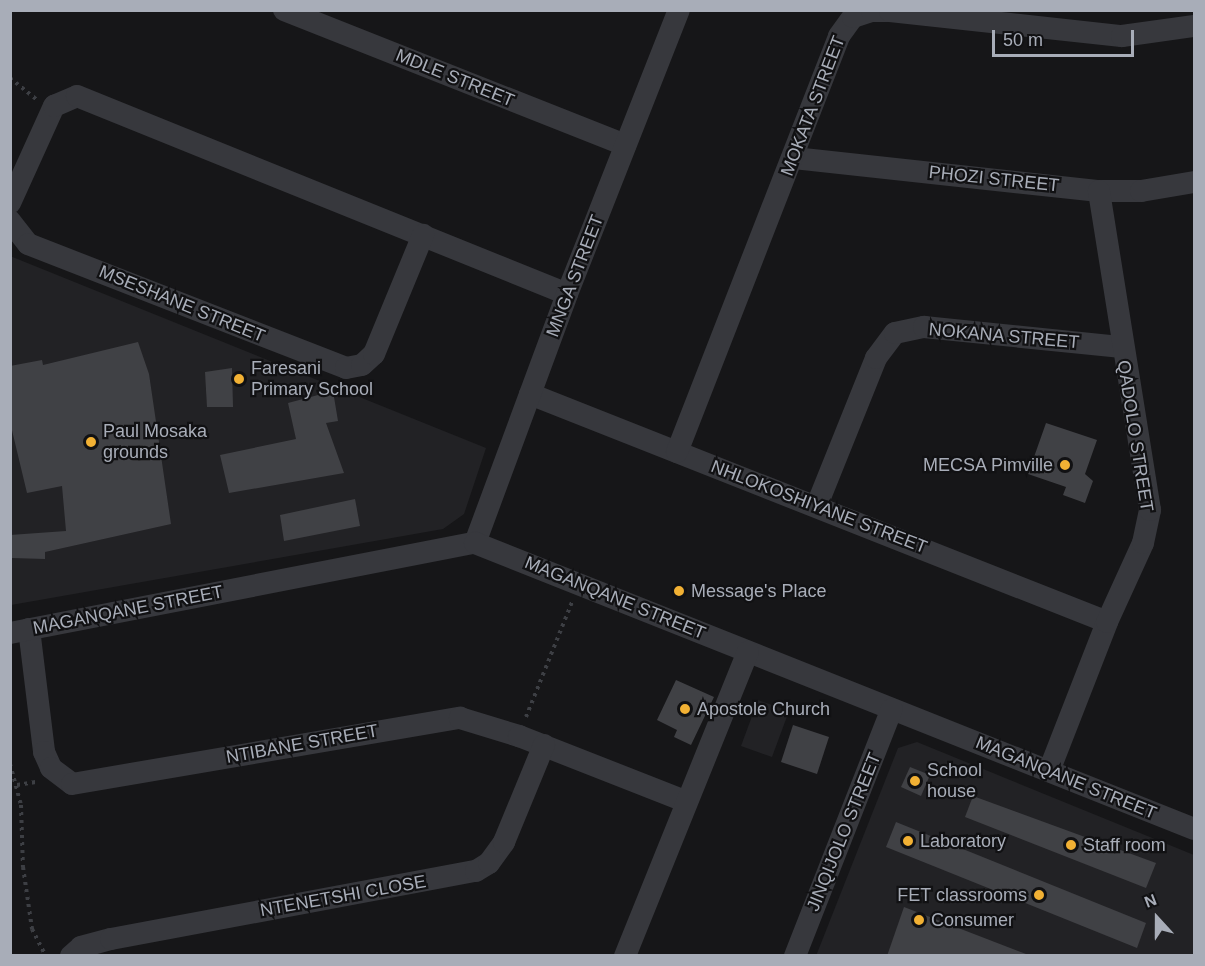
<!DOCTYPE html>
<html>
<head>
<meta charset="utf-8">
<style>
  body { margin:0 }
  #map { position:relative; width:1205px; height:966px; overflow:hidden; background:#161618; font-family:Helvetica,sans-serif }
  div>[style] { position:absolute }
  .built>* { inset:0; background:#222225 }
  .building>* { inset:0; background:#404145 }
  .path>* { height:4px; margin-top:-2px; transform-origin:0; background:repeating-linear-gradient(90deg,#3d3f44 0 3px,transparent 0 7.5px) }
  .minor>* { height:22px; margin:-11px; padding:0 11px; transform-origin:11px; border-radius:11px; background:#37383d }
  .dots>* { width:16px; height:16px; translate:-50% -50%; box-sizing:border-box; border:3px solid #111113; border-radius:50% }
  span { translate:-50% -50%; white-space:nowrap; text-align:center; line-height:1.15; -webkit-text-stroke:4.5px #111113; paint-order:stroke }
  .street-label { font-size:18px; color:#a8adb8 }
  .poi-label { font-size:18px; color:#a8adb8 }
  .left { translate:0 -50%; text-align:left }
  .right { translate:-100% -50%; text-align:right }
  .frame { position:absolute; inset:0; border:12px solid #a8adb8; pointer-events:none }
  .north { position:absolute; left:1127px; top:888px; width:60px; height:60px; -webkit-text-stroke:4px #111113; paint-order:stroke; rotate:339deg; font-size:16px; font-weight:700; line-height:24px; text-align:center; color:#a8adb8 }
  .north::after { content:''; display:block; margin:auto; width:21px; height:27px; background:#a8adb8; clip-path:polygon(50% 0,100% 100%,50% 72%,0 100%) }
  .scale { position:absolute; left:992px; top:30px; width:142px; height:27px; box-sizing:border-box; border:3px solid #a8adb8; border-top:0; padding-left:8px; font-size:18px; line-height:21px; white-space:nowrap; color:#a8adb8; -webkit-text-stroke:4px #111113; paint-order:stroke }
</style>
</head>
<body>
<div id="map">
  <div class="built">
    <div style="clip-path:polygon(10px 256px,486px 448px,464px 514px,443px 529px,11px 605px)"></div>
    <div style="clip-path:polygon(758px 700px,789px 711px,772px 757px,741px 746px)"></div>
    <div style="clip-path:polygon(917px 742px,1194px 855px,1194px 955px,816px 956px,898px 748px)"></div>
  </div>
  <div class="building">
    <div style="clip-path:polygon(138px 342px,149px 374px,171px 524px,45px 552px,45px 559px,12px 558px,10px 535px,66px 531px,62px 486px,27px 493px,10px 422px,10px 366px,42px 360px,43px 365px)"></div>
    <div style="clip-path:polygon(232px 368px,233px 407px,207px 407px,205px 372px)"></div>
    <div style="clip-path:polygon(333px 391px,338px 421px,326px 423px,344px 473px,229px 493px,220px 455px,296px 439px,288px 403px)"></div>
    <div style="clip-path:polygon(1046px 423px,1097px 440px,1085px 474px,1093px 481px,1085px 503px,1063px 495px,1066px 487px,1028px 474px)"></div>
    <div style="clip-path:polygon(355px 499px,360px 526px,284px 541px,280px 515px)"></div>
    <div style="clip-path:polygon(676px 680px,714px 697px,691px 745px,674px 737px,677px 730px,657px 720px)"></div>
    <div style="clip-path:polygon(793px 725px,829px 737px,817px 774px,781px 762px)"></div>
    <div style="clip-path:polygon(910px 767px,930px 775px,921px 796px,901px 787px)"></div>
    <div style="clip-path:polygon(973px 796px,1156px 863px,1146px 888px,965px 817px)"></div>
    <div style="clip-path:polygon(896px 822px,1146px 923px,1137px 948px,886px 847px)"></div>
    <div style="clip-path:polygon(904px 907px,1026px 954px,1026px 956px,887px 956px)"></div>
  </div>
  <div class="path">
    <div style="left:10px;top:78px;width:35px;rotate:39deg"></div>
    <div style="left:526px;top:717px;width:124px;rotate:-68.2deg"></div>
    <div style="left:10px;top:764px;width:42px;rotate:75deg"></div>
    <div style="left:21px;top:805px;width:62px;rotate:88.2deg"></div>
    <div style="left:23px;top:867px;width:63px;rotate:81.7deg"></div>
    <div style="left:32px;top:929px;width:30px;rotate:63deg"></div>
    <div style="left:17px;top:785px;width:19px;rotate:-9deg"></div>
  </div>
  <div class="minor">
    <div style="left:284px;top:10px;width:367px;rotate:21.6deg"></div>
    <div style="left:794px;top:158px;width:307px;rotate:6.2deg"></div>
    <div style="left:1099px;top:191px;width:42px"></div>
    <div style="left:1141px;top:191px;width:54px;rotate:-9.6deg"></div>
    <div style="left:10px;top:203px;width:107px;rotate:-65.6deg"></div>
    <div style="left:54px;top:106px;width:25px;rotate:-23deg"></div>
    <div style="left:77px;top:96px;width:528px;rotate:22deg"></div>
    <div style="left:10px;top:221px;width:29px;rotate:52deg"></div>
    <div style="left:28px;top:244px;width:341px;rotate:21.3deg"></div>
    <div style="left:346px;top:368px;width:16px;rotate:-11deg"></div>
    <div style="left:362px;top:365px;width:16px;rotate:-43deg"></div>
    <div style="left:374px;top:354px;width:129px;rotate:-67.6deg"></div>
    <div style="left:530px;top:394px;width:620px;rotate:21.56deg"></div>
    <div style="left:677px;top:452px;width:446px;rotate:-68.7deg"></div>
    <div style="left:839px;top:36px;width:24px;rotate:-54deg"></div>
    <div style="left:853px;top:17px;width:20px;rotate:-18deg"></div>
    <div style="left:872px;top:11px;width:18px"></div>
    <div style="left:890px;top:11px;width:233px;rotate:6.2deg"></div>
    <div style="left:1122px;top:36px;width:73px;rotate:-7.9deg"></div>
    <div style="left:817px;top:505px;width:158px;rotate:-68.1deg"></div>
    <div style="left:876px;top:358px;width:31px;rotate:-53deg"></div>
    <div style="left:895px;top:333px;width:30px;rotate:-12deg"></div>
    <div style="left:924px;top:327px;width:199px;rotate:5.8deg"></div>
    <div style="left:475px;top:543px;width:265px;rotate:-69.7deg"></div>
    <div style="left:567px;top:294px;width:305px;rotate:-68.5deg"></div>
    <div style="left:29px;top:629px;width:124px;rotate:83deg"></div>
    <div style="left:44px;top:752px;width:17px;rotate:66deg"></div>
    <div style="left:51px;top:768px;width:26px;rotate:37deg"></div>
    <div style="left:72px;top:784px;width:394px;rotate:-9.7deg"></div>
    <div style="left:460px;top:718px;width:62px;rotate:17deg"></div>
    <div style="left:519px;top:736px;width:180px;rotate:21.4deg"></div>
    <div style="left:10px;top:633px;width:474px;rotate:-11deg"></div>
    <div style="left:475px;top:543px;width:774px;rotate:21.69deg"></div>
    <div style="left:1049px;top:771px;width:160px;rotate:-68.7deg"></div>
    <div style="left:1107px;top:622px;width:87px;rotate:-65.5deg"></div>
    <div style="left:1143px;top:543px;width:34px;rotate:-78deg"></div>
    <div style="left:1150px;top:510px;width:323px;rotate:-99.1deg"></div>
    <div style="left:71px;top:956px;width:13px;rotate:-42deg"></div>
    <div style="left:81px;top:947px;width:31px;rotate:-15deg"></div>
    <div style="left:111px;top:939px;width:371px;rotate:-10.6deg"></div>
    <div style="left:476px;top:871px;width:15px;rotate:-32deg"></div>
    <div style="left:489px;top:863px;width:26px;rotate:-54deg"></div>
    <div style="left:504px;top:842px;width:105px;rotate:-67.6deg"></div>
    <div style="left:625px;top:956px;width:328px;rotate:-68deg"></div>
    <div style="left:795px;top:956px;width:265px;rotate:-68.6deg"></div>
  </div>
  <div class="dots">
    <div style="left:239px;top:379px;background:#f2b134"></div>
    <div style="left:91px;top:442px;background:#f2b134"></div>
    <div style="left:1065px;top:465px;background:#f2b134"></div>
    <div style="left:679px;top:591px;background:#f2b134"></div>
    <div style="left:685px;top:709px;background:#f2b134"></div>
    <div style="left:915px;top:781px;background:#f2b134"></div>
    <div style="left:908px;top:841px;background:#f2b134"></div>
    <div style="left:1071px;top:845px;background:#f2b134"></div>
    <div style="left:1039px;top:895px;background:#f2b134"></div>
    <div style="left:919px;top:920px;background:#f2b134"></div>
  </div>
  <div class="street-label">
    <span style="left:455px;top:78px;rotate:22deg">MDLE STREET</span>
    <span style="left:813px;top:106px;rotate:-69deg">MOKATA STREET</span>
    <span style="left:994px;top:179px;rotate:6deg">PHOZI STREET</span>
    <span style="left:575px;top:276px;rotate:-69deg">MNGA STREET</span>
    <span style="left:182px;top:304px;rotate:22deg">MSESHANE STREET</span>
    <span style="left:1004px;top:336px;rotate:5deg">NOKANA STREET</span>
    <span style="left:1135px;top:436px;rotate:81deg">QADOLO STREET</span>
    <span style="left:819px;top:507px;rotate:21deg">NHLOKOSHIYANE STREET</span>
    <span style="left:615px;top:598px;rotate:22deg">MAGANQANE STREET</span>
    <span style="left:128px;top:610px;rotate:-11deg">MAGANQANE STREET</span>
    <span style="left:302px;top:744px;rotate:-10deg">NTIBANE STREET</span>
    <span style="left:1066px;top:778px;rotate:22deg">MAGANQANE STREET</span>
    <span style="left:844px;top:832px;rotate:-68deg">JINQIJOLO STREET</span>
    <span style="left:343px;top:896px;rotate:-10deg">NTENETSHI CLOSE</span>
  </div>
  <div class="poi-label">
    <span class="left" style="left:251px;top:379px">Faresani<br>Primary School</span>
    <span class="left" style="left:103px;top:442px">Paul Mosaka<br>grounds</span>
    <span class="right" style="left:1053px;top:465px">MECSA Pimville</span>
    <span class="left" style="left:691px;top:591px">Message's Place</span>
    <span class="left" style="left:697px;top:709px">Apostole Church</span>
    <span class="left" style="left:927px;top:781px">School<br>house</span>
    <span class="left" style="left:920px;top:841px">Laboratory</span>
    <span class="left" style="left:1083px;top:845px">Staff room</span>
    <span class="right" style="left:1027px;top:895px">FET classrooms</span>
    <span class="left" style="left:931px;top:920px">Consumer</span>
  </div>
  <div class="frame"></div>
  <div class="north">N</div>
  <div class="scale">50 m</div>
</div>
</body>
</html>
